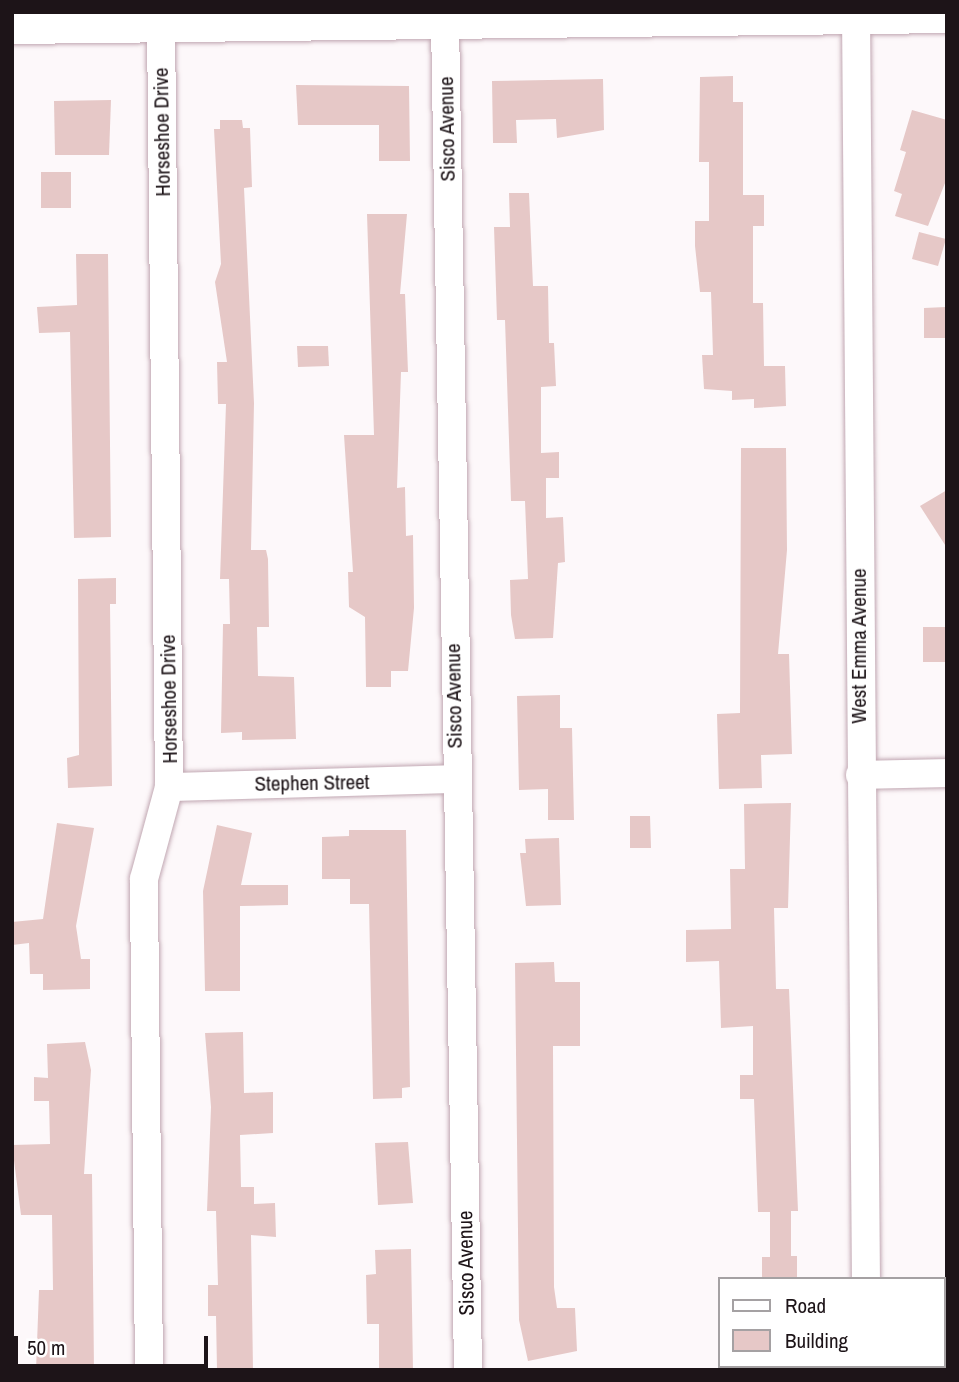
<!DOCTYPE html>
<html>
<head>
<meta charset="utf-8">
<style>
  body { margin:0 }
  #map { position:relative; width:959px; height:1382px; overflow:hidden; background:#fdf8fa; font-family:"Archivo Narrow",sans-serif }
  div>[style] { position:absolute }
  .building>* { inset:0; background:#e6c8c7 }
  .roads { filter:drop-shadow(0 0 2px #c1a7b2) drop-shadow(0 0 2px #c1a7b2) }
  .street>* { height:28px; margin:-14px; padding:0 14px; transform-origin:14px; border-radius:14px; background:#fff }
  .secondary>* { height:38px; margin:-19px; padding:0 19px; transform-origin:19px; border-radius:19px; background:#fff }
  span { translate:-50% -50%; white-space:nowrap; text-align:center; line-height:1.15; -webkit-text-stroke:5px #fff; paint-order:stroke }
  .street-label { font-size:21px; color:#1d1418 }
  .frame { position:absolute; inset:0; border:14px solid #1d1418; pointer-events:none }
  .legend { position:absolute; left:718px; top:1277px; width:228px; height:91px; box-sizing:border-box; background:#fff; border:2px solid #a5a1a3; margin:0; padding:9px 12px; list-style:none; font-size:21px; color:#1d1418 }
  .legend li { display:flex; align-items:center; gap:14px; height:35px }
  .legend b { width:35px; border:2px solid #a5a1a3 }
  .scale { position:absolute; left:14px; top:1336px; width:194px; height:32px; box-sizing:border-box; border:4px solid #1d1418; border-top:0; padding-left:9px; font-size:21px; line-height:24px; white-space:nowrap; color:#1d1418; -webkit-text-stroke:5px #fff; paint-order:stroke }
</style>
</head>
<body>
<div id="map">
  <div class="building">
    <div style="clip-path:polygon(733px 76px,733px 102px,743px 102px,743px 195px,764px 195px,764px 226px,753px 226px,753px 303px,763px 303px,764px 366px,785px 366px,786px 406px,754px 408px,754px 399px,732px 400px,732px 391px,704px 389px,702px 355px,713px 355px,711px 292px,700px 292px,695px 246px,695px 221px,709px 221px,709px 162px,699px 162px,700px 77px)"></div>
    <div style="clip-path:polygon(603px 79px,604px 130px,557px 138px,556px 119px,516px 120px,517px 143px,493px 143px,492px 81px)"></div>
    <div style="clip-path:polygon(296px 85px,409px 86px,410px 161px,379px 161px,379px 125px,298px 125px)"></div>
    <div style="clip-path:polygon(111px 100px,109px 155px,55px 155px,54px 101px)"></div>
    <div style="clip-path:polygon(912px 110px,947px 120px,947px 178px,928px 226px,895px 216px,902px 194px,894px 191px,906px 152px,900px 150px)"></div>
    <div style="clip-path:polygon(220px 120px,242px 120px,243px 128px,250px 128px,252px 187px,244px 188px,254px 403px,251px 550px,266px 550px,268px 559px,269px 627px,257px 627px,258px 676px,294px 677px,296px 739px,242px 740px,242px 732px,221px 733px,223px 624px,230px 624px,229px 579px,220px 579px,226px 404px,218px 404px,217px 362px,227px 362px,215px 282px,221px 264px,214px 129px,220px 129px)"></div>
    <div style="clip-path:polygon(41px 172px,71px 172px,71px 208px,41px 208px)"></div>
    <div style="clip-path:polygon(509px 193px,529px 193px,533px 286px,548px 286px,549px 343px,554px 343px,556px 386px,541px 387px,541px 453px,559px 452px,559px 478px,546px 478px,546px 518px,563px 517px,565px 562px,558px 563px,553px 638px,515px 639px,511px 615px,510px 580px,528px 579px,525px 501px,511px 501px,505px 320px,497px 320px,494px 227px,510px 227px)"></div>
    <div style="clip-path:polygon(367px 214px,407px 214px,400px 294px,405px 294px,408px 372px,401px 372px,397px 488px,405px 487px,406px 536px,413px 535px,414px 608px,408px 671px,391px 671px,391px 687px,366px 687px,365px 617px,349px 607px,348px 572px,353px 572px,344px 435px,374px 435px)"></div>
    <div style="clip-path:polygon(919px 232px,946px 239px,938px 266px,912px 259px)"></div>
    <div style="clip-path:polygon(76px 254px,108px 254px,111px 537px,74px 538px,70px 332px,39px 333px,37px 307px,77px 305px)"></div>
    <div style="clip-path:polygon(946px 307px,947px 338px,924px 338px,924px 308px)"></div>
    <div style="clip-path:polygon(297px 346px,328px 346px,329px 366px,298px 367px)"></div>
    <div style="clip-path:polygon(741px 448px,786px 448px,787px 550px,778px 654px,789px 654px,792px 754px,761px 755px,762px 788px,719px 789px,717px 714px,740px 713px)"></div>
    <div style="clip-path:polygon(947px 490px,947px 548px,920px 506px)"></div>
    <div style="clip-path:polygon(116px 578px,116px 604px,110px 604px,112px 786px,68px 788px,67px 758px,79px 755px,78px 579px)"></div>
    <div style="clip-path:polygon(923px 627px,947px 627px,947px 662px,923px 662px)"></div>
    <div style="clip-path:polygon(560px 695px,560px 728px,572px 728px,574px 820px,548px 820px,548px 789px,519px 790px,517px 696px)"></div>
    <div style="clip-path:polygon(791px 803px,788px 908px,774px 908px,776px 989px,789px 989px,798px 1211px,791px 1211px,791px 1256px,797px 1256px,797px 1279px,762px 1279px,762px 1257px,770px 1257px,770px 1212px,758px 1212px,754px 1099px,740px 1099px,740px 1075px,753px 1075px,753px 1026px,721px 1028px,719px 961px,686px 962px,686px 930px,731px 929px,730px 869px,745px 869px,744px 804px)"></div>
    <div style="clip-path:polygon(630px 816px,650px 816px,651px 848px,630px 848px)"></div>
    <div style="clip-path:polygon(57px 823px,94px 828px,76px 926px,81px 959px,90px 959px,90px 989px,43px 990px,43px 974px,30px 974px,29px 943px,12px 945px,12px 922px,43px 919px)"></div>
    <div style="clip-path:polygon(217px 825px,252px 833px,241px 885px,288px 885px,288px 905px,240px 906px,240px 991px,205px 991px,203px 891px)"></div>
    <div style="clip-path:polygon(349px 830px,406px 830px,410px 1087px,402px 1088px,402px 1098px,373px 1099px,369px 904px,350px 904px,350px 879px,322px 879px,322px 837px,349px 836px)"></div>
    <div style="clip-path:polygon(559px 838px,561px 905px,526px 906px,520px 853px,526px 853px,525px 839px)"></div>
    <div style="clip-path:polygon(554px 962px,555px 982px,580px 982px,580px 1046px,553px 1046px,554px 1287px,557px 1308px,575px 1308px,577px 1351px,528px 1361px,519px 1320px,515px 963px)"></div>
    <div style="clip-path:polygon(243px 1032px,244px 1093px,273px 1092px,273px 1133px,240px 1135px,241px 1187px,254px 1187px,254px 1204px,275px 1203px,276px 1237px,251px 1235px,253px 1370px,217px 1370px,216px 1316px,208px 1316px,208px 1285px,218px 1285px,216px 1211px,207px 1211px,211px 1107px,205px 1033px)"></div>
    <div style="clip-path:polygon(85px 1042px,91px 1070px,84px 1174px,92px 1174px,94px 1370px,36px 1370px,39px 1290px,53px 1290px,52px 1215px,21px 1215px,12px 1145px,50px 1144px,49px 1101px,34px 1101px,34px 1077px,48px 1078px,47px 1044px)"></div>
    <div style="clip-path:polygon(408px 1142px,413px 1203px,378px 1205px,375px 1143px)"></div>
    <div style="clip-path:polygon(411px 1249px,413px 1370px,379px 1370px,379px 1324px,367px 1324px,366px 1275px,376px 1274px,375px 1250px)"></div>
  </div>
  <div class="roads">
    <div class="street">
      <div style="left:856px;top:12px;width:1267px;rotate:89.55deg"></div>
      <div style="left:445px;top:22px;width:1348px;rotate:89.02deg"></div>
      <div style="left:860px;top:775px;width:87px;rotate:-1.3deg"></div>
      <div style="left:169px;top:787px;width:286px;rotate:-1.6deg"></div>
      <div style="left:867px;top:1366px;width:4px;rotate:90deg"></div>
      <div style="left:149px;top:1370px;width:491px;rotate:-90.6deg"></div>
      <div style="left:144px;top:879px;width:95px;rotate:-74.8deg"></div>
      <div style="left:169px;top:787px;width:763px;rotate:-90.6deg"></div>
    </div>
    <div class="secondary">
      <div style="left:12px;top:25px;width:935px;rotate:-0.67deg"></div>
    </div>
  </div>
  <div class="street-label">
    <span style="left:447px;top:129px;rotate:-91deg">Sisco Avenue</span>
    <span style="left:162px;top:132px;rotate:-91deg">Horseshoe Drive</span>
    <span style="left:859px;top:646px;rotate:-90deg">West Emma Avenue</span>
    <span style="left:454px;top:696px;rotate:-91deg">Sisco Avenue</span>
    <span style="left:169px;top:699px;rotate:-91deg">Horseshoe Drive</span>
    <span style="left:312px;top:783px;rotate:-1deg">Stephen Street</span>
    <span style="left:466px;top:1263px;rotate:-91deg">Sisco Avenue</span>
  </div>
  <div class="frame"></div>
  <ul class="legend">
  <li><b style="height:9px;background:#fff"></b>Road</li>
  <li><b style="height:19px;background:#e6c8c7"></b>Building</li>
  </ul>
  <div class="scale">50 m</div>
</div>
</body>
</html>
